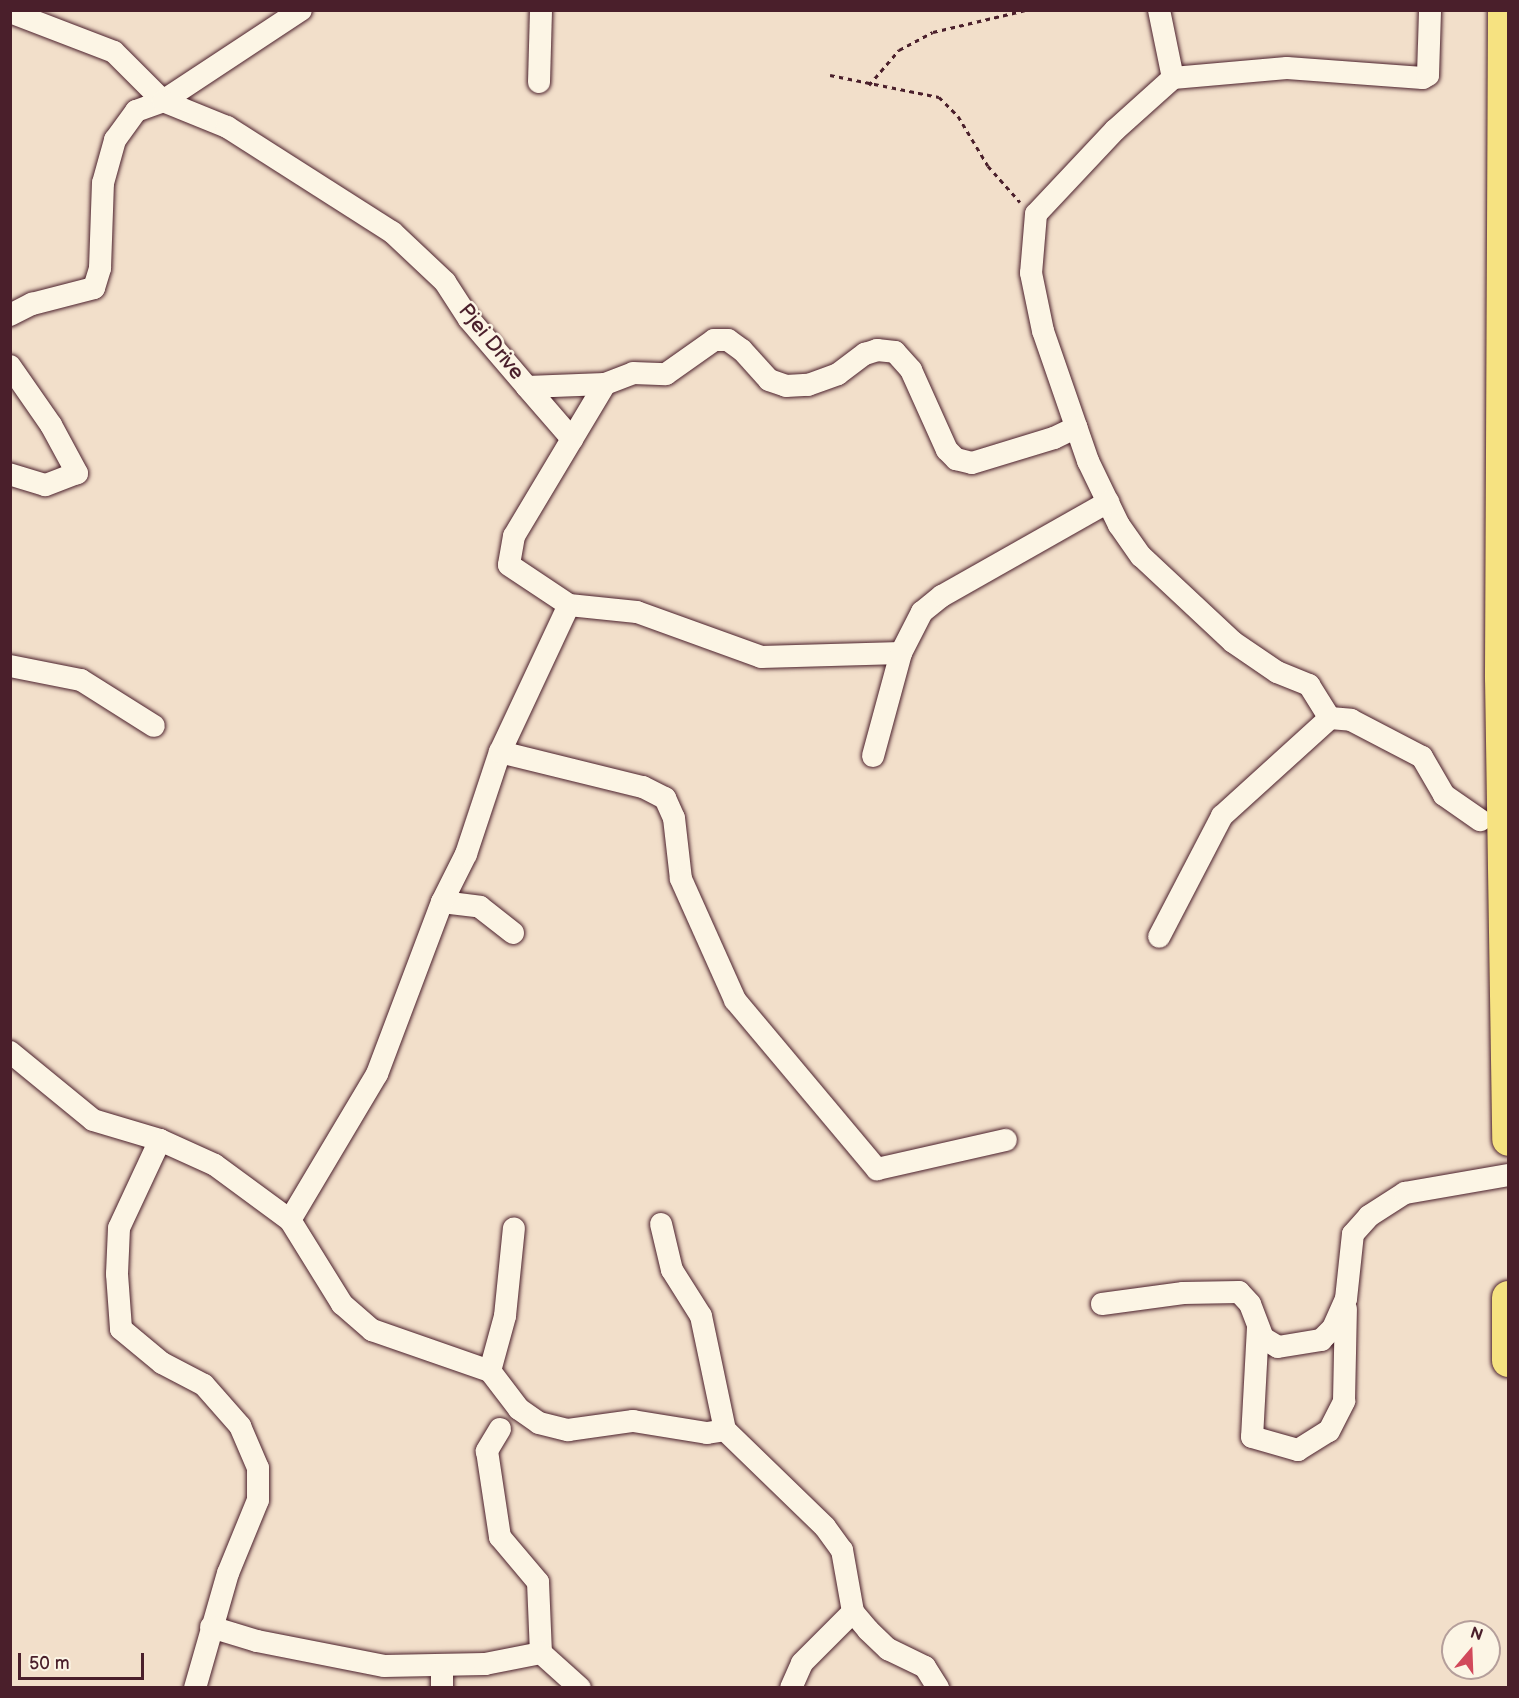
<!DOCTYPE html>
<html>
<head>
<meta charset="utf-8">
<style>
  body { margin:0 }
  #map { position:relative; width:1519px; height:1698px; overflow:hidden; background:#f2dfca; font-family:"Balsamiq Sans",sans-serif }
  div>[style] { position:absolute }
  .path>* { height:3px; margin-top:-1.5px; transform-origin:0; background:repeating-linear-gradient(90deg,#4a1f2b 0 4.5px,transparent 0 9px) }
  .roads { filter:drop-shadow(0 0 2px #4a1f2b) drop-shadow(0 0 2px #4a1f2b) }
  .minor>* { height:22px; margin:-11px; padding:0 11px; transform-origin:11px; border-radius:11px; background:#fcf5e5 }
  .highway>* { height:33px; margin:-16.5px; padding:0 16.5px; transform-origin:16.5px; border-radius:16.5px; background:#f6e281 }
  span { translate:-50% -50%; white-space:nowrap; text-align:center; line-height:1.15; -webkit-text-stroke:5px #fcf5e5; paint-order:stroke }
  .street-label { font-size:21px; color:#4a1f2b }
  .frame { position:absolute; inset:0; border:12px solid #4a1f2b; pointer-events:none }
  .north { position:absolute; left:1441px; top:1620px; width:60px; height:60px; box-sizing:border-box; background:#fcf5e5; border:2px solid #b59f9b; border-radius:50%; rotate:19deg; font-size:16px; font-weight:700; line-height:24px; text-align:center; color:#4a1f2b }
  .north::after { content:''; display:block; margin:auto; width:21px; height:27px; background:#d1495b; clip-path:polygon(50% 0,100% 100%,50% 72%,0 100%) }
  .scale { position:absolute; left:18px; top:1653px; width:126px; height:27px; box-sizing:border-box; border:3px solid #4a1f2b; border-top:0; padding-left:8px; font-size:18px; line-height:21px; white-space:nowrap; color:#4a1f2b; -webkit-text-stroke:4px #fcf5e5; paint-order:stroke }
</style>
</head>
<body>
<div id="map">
  <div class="path">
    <div style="left:830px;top:75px;width:111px;rotate:11.4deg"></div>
    <div style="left:939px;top:97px;width:27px;rotate:45deg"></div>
    <div style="left:958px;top:116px;width:58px;rotate:59deg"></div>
    <div style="left:988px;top:166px;width:48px;rotate:48.4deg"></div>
    <div style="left:869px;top:85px;width:46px;rotate:-49.4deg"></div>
    <div style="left:899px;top:50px;width:38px;rotate:-28deg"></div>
    <div style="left:933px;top:32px;width:96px;rotate:-13.3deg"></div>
  </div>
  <div class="roads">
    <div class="minor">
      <div style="left:1159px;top:10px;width:69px;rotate:78.4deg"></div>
      <div style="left:1173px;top:78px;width:78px;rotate:138.1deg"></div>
      <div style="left:1115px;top:130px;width:115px;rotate:133.2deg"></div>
      <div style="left:1036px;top:214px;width:59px;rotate:94.8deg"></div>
      <div style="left:1031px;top:273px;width:59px;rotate:78.3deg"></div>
      <div style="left:1043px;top:331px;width:138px;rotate:70.9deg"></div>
      <div style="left:1088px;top:461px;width:71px;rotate:64.2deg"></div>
      <div style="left:1119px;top:525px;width:38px;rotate:55deg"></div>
      <div style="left:1141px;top:556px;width:126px;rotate:43.1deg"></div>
      <div style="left:1233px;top:642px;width:53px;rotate:34.3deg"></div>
      <div style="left:1277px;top:672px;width:35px;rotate:22deg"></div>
      <div style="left:1309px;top:685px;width:39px;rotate:58deg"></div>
      <div style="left:1330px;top:718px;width:146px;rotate:137.8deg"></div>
      <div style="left:1222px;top:816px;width:136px;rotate:117.5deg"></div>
      <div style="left:10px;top:12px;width:111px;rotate:21deg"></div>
      <div style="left:114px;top:52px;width:69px;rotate:45deg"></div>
      <div style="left:163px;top:101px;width:165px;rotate:-33.4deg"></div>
      <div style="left:1173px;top:78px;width:114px;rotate:-5deg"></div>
      <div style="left:1287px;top:68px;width:136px;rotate:4.2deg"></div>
      <div style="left:1423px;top:78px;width:6px;rotate:-31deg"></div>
      <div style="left:1428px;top:75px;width:65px;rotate:-88.2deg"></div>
      <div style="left:539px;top:82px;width:72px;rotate:-88.4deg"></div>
      <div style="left:10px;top:315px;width:25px;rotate:-27deg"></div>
      <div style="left:32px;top:304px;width:64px;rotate:-14.5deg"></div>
      <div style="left:94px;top:288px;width:21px;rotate:-73deg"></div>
      <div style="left:100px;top:268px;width:85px;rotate:-88deg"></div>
      <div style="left:103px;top:183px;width:45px;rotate:-74.4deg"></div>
      <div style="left:115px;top:140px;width:36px;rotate:-54deg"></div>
      <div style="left:136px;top:111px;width:29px;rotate:-20deg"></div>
      <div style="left:163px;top:101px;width:69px;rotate:22.1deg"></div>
      <div style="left:227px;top:127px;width:196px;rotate:32.5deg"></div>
      <div style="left:392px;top:232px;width:73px;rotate:43.3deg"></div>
      <div style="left:445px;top:282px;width:44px;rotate:57deg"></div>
      <div style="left:469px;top:319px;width:89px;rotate:49.5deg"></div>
      <div style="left:527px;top:387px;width:78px;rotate:-2.2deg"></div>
      <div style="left:605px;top:384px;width:30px;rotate:-21deg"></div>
      <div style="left:633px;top:373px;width:33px;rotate:2deg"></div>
      <div style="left:666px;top:374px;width:59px;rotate:-35.3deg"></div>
      <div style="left:714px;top:340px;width:14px"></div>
      <div style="left:728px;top:340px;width:17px;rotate:36deg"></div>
      <div style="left:742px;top:350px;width:40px;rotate:48deg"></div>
      <div style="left:769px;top:380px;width:18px;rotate:19deg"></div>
      <div style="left:786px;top:386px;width:22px;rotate:-3deg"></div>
      <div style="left:808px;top:385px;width:32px;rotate:-20deg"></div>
      <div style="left:838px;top:374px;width:34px;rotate:-37deg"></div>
      <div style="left:865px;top:354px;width:13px;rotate:-18deg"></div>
      <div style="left:877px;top:350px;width:18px;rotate:6deg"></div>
      <div style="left:895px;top:352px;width:24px;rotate:48deg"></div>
      <div style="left:911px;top:370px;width:88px;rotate:65.8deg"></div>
      <div style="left:947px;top:450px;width:13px;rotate:45deg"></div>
      <div style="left:956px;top:459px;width:16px;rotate:14deg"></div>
      <div style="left:972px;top:463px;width:86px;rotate:-17deg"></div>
      <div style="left:1054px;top:438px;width:25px;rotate:-26deg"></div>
      <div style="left:10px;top:366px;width:72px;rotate:55.2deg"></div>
      <div style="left:51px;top:425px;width:55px;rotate:61.6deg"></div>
      <div style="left:77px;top:473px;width:34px;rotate:159deg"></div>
      <div style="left:45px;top:485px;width:37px;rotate:-163deg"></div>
      <div style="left:605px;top:384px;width:177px;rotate:120.9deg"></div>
      <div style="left:514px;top:536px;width:29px;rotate:100deg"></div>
      <div style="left:509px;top:565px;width:72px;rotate:33.7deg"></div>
      <div style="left:569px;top:605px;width:68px;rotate:5.9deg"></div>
      <div style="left:637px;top:612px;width:132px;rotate:19.9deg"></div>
      <div style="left:761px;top:657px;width:140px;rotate:-1.6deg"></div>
      <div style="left:527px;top:387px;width:69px;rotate:49.1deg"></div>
      <div style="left:10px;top:666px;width:72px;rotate:11.2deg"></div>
      <div style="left:81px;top:680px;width:86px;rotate:32.2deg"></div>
      <div style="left:1330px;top:718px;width:21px;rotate:5deg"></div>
      <div style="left:1351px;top:720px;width:80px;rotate:27.5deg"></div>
      <div style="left:1422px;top:757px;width:44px;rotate:59.9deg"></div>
      <div style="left:1444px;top:795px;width:44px;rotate:34.8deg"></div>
      <div style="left:500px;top:752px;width:147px;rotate:13.8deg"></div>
      <div style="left:643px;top:787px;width:25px;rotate:27deg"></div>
      <div style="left:665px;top:798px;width:22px;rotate:66deg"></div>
      <div style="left:674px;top:818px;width:61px;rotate:83.5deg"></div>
      <div style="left:681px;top:879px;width:133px;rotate:65.9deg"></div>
      <div style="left:735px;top:1000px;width:221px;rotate:50deg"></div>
      <div style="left:877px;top:1169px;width:132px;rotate:-12.7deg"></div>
      <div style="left:873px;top:756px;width:107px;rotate:-74.8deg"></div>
      <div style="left:901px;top:653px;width:46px;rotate:-62.9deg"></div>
      <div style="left:922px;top:612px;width:26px;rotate:-39deg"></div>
      <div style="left:942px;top:596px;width:191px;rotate:-29.5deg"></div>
      <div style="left:442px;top:902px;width:38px;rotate:7deg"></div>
      <div style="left:480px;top:907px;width:42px;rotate:38.2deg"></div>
      <div style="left:10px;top:1052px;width:107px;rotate:39.3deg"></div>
      <div style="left:93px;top:1120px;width:70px;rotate:16.6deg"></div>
      <div style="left:160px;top:1140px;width:60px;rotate:24.4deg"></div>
      <div style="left:215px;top:1165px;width:93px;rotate:36.3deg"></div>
      <div style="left:290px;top:1220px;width:99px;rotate:58.2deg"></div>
      <div style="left:342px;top:1304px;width:40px;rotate:41deg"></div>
      <div style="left:372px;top:1330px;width:125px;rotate:19.2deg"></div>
      <div style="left:490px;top:1371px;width:48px;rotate:52.7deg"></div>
      <div style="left:519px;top:1409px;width:24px;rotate:35deg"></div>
      <div style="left:539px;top:1423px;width:30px;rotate:14deg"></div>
      <div style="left:568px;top:1430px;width:66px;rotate:-7.9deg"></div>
      <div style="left:633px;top:1421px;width:75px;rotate:9.2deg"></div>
      <div style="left:707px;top:1433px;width:18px;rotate:-9deg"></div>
      <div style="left:725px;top:1430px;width:139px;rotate:44.1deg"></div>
      <div style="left:825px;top:1527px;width:29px;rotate:54deg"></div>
      <div style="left:842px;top:1550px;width:63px;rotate:79.9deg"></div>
      <div style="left:853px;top:1612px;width:23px;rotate:50deg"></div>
      <div style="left:868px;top:1630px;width:28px;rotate:44deg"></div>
      <div style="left:888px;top:1649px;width:41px;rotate:25.9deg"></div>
      <div style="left:925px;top:1667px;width:25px;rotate:58deg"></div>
      <div style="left:160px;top:1140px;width:97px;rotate:115deg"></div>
      <div style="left:119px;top:1228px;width:46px;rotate:92.5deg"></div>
      <div style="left:117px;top:1274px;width:55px;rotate:85.8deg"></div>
      <div style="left:121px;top:1329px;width:53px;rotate:39.7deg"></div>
      <div style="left:162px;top:1363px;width:47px;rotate:27.6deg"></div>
      <div style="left:204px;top:1385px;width:55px;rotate:48.7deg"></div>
      <div style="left:240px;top:1426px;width:46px;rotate:66.8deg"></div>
      <div style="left:258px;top:1468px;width:32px;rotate:90deg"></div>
      <div style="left:258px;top:1500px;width:79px;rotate:112.3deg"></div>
      <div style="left:228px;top:1573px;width:120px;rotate:106deg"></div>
      <div style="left:290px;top:1220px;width:170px;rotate:-59.2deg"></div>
      <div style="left:377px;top:1074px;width:184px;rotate:-69.3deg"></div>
      <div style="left:442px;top:902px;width:54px;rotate:-63.4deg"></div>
      <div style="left:466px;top:854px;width:108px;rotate:-71.6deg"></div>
      <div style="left:500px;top:752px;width:162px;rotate:-64.9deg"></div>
      <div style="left:661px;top:1224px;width:47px;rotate:76.6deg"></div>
      <div style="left:672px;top:1270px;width:54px;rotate:57.8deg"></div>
      <div style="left:701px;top:1316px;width:116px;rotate:78.1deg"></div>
      <div style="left:1102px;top:1304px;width:82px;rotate:-7.7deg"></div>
      <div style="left:1183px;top:1293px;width:56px;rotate:-1deg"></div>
      <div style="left:1239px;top:1292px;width:16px;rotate:47deg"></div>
      <div style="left:1250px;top:1304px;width:36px;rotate:69deg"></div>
      <div style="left:1263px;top:1338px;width:17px;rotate:31deg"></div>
      <div style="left:1278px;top:1347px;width:44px;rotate:-9.2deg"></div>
      <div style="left:1321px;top:1340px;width:17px;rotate:-45deg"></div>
      <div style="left:1333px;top:1328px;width:32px;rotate:-66deg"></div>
      <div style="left:1346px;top:1299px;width:65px;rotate:-83.9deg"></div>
      <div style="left:1353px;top:1234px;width:24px;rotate:-48deg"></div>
      <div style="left:1369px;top:1216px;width:43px;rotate:-32.6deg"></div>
      <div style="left:1405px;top:1193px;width:105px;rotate:-9.9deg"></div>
      <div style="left:1258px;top:1327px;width:110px;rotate:93.1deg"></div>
      <div style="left:1252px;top:1437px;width:48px;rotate:15.8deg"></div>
      <div style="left:1298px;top:1450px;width:36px;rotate:-32deg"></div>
      <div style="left:1329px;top:1431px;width:34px;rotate:-63deg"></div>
      <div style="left:1344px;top:1401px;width:92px;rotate:-88.8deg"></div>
      <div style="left:490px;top:1371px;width:57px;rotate:-74.7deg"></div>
      <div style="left:505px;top:1316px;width:88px;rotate:-84.2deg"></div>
      <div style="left:500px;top:1429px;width:26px;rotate:121deg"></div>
      <div style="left:487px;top:1451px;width:87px;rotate:81.4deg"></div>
      <div style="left:500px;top:1537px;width:59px;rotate:49.8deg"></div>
      <div style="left:538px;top:1582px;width:71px;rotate:87.6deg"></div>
      <div style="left:541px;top:1653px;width:52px;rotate:41.9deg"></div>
      <div style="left:211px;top:1627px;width:48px;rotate:16.9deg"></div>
      <div style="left:257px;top:1641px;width:129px;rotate:11.1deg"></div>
      <div style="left:384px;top:1666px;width:101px;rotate:-1.1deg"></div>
      <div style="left:485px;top:1664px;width:57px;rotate:-11.1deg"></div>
      <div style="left:442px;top:1666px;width:22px;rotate:90deg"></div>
      <div style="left:791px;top:1688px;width:27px;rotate:-66deg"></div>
      <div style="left:802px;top:1663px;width:72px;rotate:-45deg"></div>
    </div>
    <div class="highway">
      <div style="left:1504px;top:10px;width:667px;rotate:90.26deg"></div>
      <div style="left:1501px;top:677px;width:462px;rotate:89.1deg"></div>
      <div style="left:1508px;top:1297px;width:63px;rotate:90deg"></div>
    </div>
  </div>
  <div class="street-label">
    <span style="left:491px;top:342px;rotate:51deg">Pjei Drive</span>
  </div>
  <div class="frame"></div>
  <div class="north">N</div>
  <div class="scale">50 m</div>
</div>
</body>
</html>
